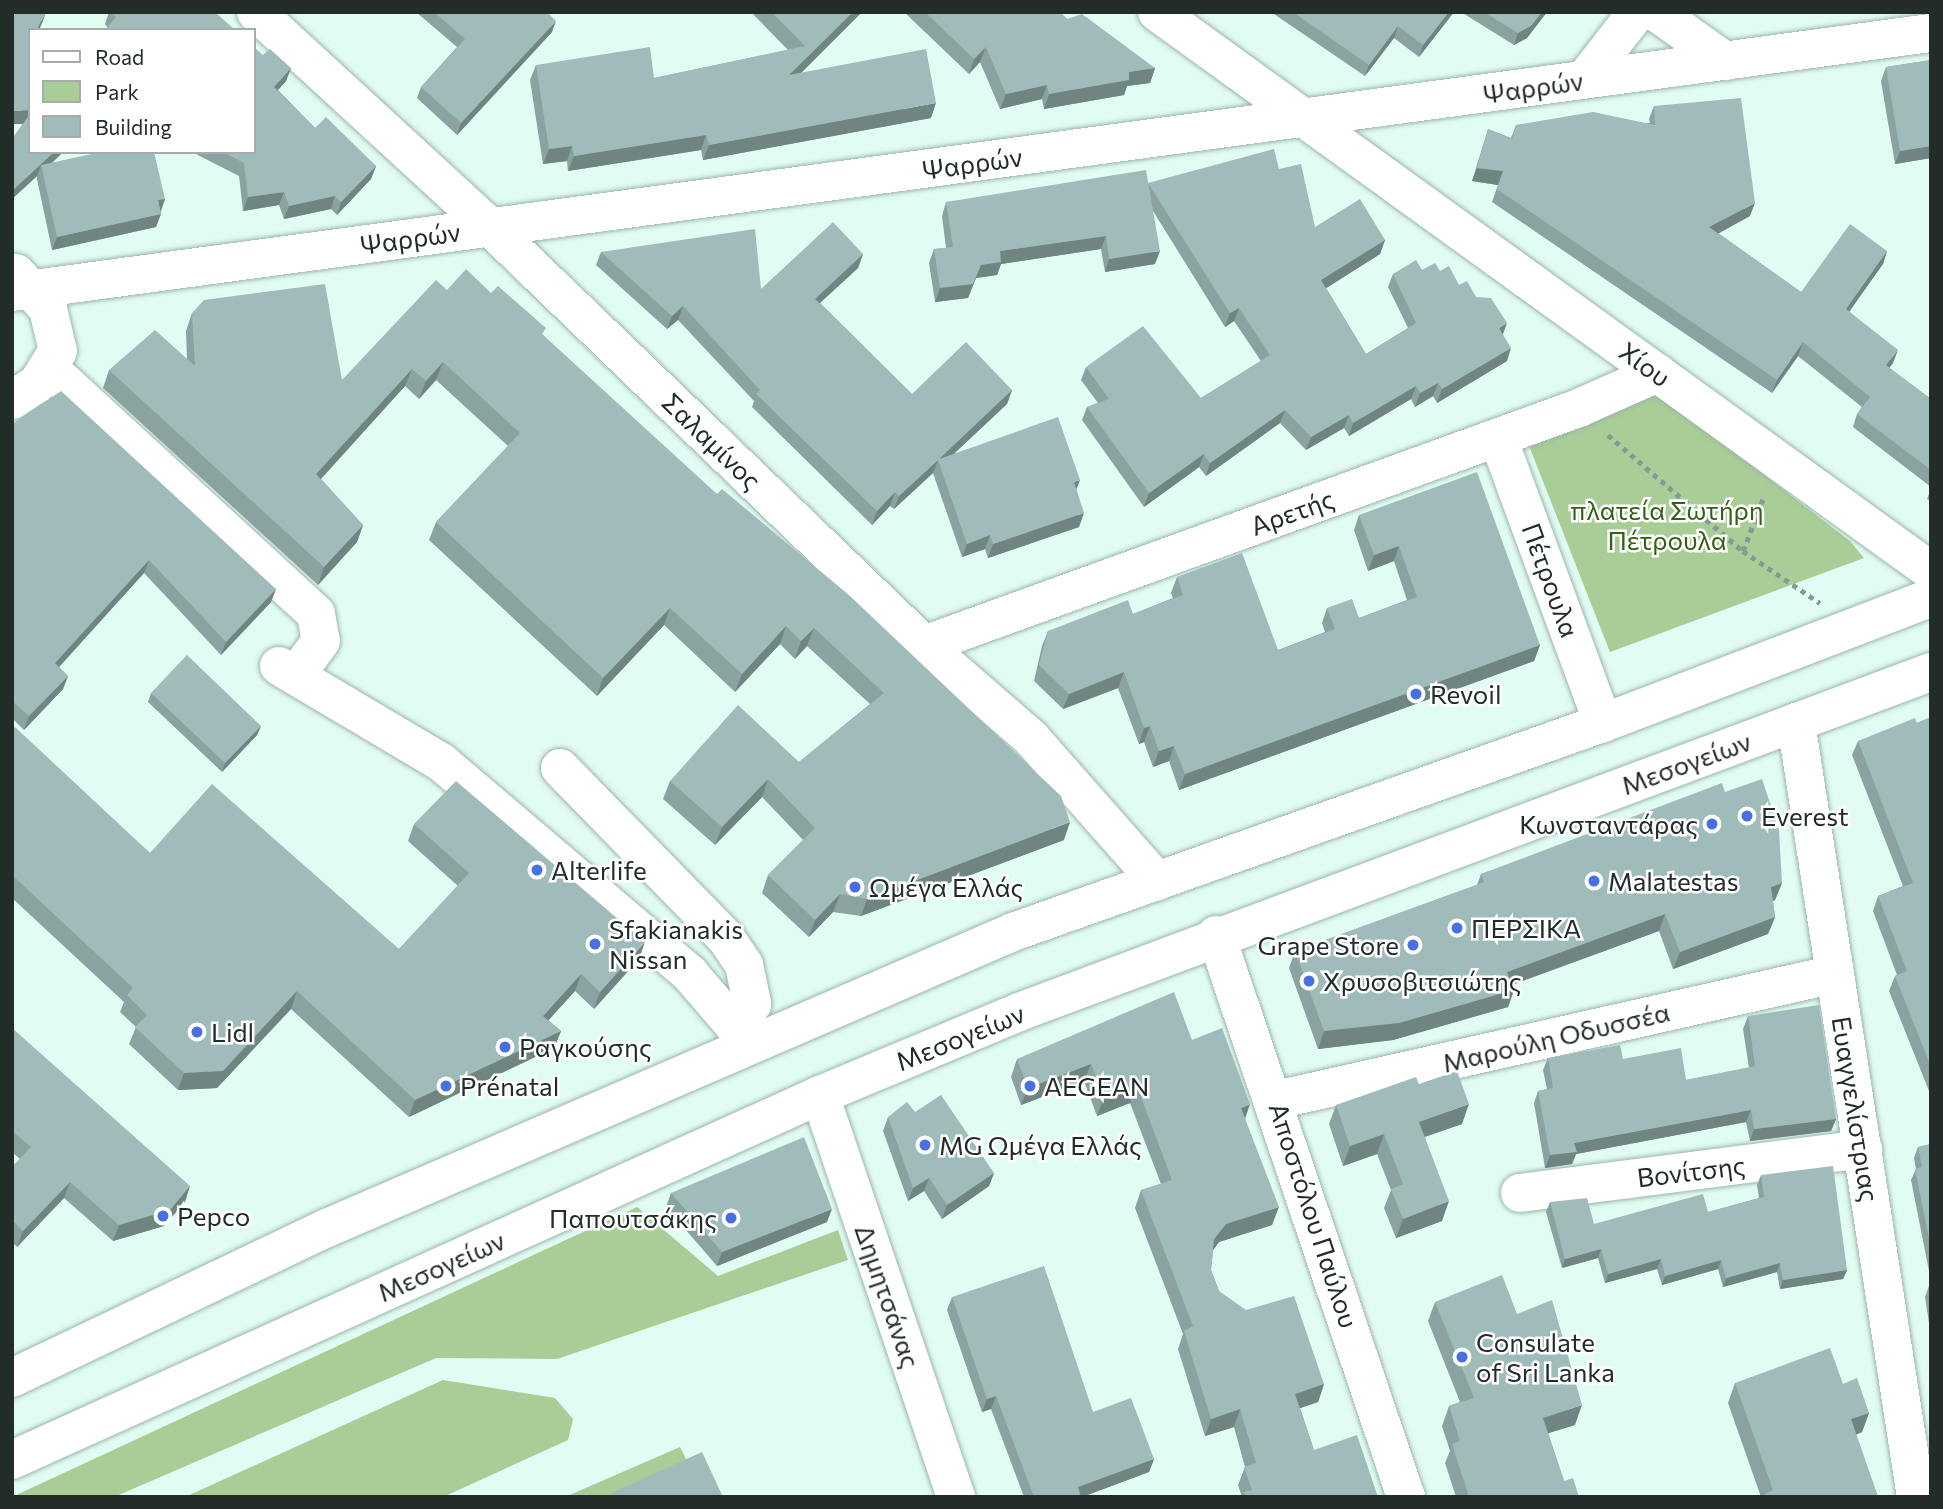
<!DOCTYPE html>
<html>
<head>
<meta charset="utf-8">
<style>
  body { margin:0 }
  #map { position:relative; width:1943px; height:1509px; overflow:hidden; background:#e1fcf2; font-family:Commissioner,sans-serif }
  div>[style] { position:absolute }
  .green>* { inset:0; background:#a8cd96 }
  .path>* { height:4.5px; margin-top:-2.25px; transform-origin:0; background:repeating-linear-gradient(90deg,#869992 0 5px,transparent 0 10px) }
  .roads { filter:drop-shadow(0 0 2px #9cb5ac) drop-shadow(0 0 2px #9cb5ac) }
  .minor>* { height:38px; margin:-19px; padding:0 19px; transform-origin:19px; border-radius:19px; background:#fff }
  .major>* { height:38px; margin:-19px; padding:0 19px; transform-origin:19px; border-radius:19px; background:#fff }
  .wall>* { inset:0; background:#8aa2a0 }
  .shaded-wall>* { inset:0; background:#708482 }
  .building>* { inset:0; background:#a0bcba }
  .dots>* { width:19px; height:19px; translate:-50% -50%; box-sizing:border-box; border:4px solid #fff; border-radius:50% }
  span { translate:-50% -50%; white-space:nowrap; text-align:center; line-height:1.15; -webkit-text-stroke:5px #fff; paint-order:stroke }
  .street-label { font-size:26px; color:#222c29 }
  .park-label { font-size:26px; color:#356117 }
  .poi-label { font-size:26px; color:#222c29 }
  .left { translate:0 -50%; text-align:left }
  .right { translate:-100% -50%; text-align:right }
  .frame { position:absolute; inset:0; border:14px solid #222c29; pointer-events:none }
  .legend { position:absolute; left:28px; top:28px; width:228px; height:126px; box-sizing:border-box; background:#fff; border:2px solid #a7aba9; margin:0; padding:9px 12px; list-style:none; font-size:21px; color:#222c29 }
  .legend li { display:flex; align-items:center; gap:14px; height:35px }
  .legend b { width:35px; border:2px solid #a7aba9 }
</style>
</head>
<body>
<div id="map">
  <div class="green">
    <div style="clip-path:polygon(1644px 393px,1666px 399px,1850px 541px,1864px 558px,1610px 652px,1524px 433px)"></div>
    <div style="clip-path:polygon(637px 1207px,718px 1276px,838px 1230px,848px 1260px,557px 1359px,436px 1358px,114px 1497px,12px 1497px)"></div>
    <div style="clip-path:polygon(443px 1380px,555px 1398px,573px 1419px,568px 1440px,443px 1497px,185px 1497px)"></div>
    <div style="clip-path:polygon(680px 1447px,691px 1469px,627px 1497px,565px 1497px)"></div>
  </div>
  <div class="path">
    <div style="left:1608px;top:435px;width:178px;rotate:40.7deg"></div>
    <div style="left:1743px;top:551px;width:93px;rotate:34deg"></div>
    <div style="left:1743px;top:551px;width:59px;rotate:-69.1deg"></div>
  </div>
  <div class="roads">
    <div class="minor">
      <div style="left:256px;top:12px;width:318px;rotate:42.6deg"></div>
      <div style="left:490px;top:227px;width:603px;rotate:43.92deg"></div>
      <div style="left:924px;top:645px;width:142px;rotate:41deg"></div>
      <div style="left:1031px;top:738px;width:191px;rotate:48.6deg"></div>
      <div style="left:1157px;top:12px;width:955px;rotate:35.84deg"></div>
      <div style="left:1656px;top:12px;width:85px;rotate:35.4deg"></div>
      <div style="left:1585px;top:79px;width:85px;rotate:-52.2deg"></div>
      <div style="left:12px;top:292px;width:1936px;rotate:-7.69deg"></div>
      <div style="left:51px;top:370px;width:360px;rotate:42.6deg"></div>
      <div style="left:316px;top:614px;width:27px;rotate:80deg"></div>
      <div style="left:321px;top:641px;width:42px;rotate:126.3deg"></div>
      <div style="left:12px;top:400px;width:30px;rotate:-33deg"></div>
      <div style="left:37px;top:384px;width:39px;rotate:-58deg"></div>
      <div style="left:58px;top:351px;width:43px;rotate:-103.4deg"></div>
      <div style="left:48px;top:309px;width:48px;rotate:-131.6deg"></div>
      <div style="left:1498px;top:438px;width:304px;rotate:69.8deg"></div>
      <div style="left:924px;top:645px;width:697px;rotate:-19.89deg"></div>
      <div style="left:1579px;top:408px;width:86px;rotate:-23.9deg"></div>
      <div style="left:279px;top:666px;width:188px;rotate:30.7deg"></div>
      <div style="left:441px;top:762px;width:327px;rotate:40.4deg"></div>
      <div style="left:690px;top:974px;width:91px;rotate:49.5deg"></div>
      <div style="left:1796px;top:722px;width:784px;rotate:81.2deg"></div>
      <div style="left:560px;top:768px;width:238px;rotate:45.7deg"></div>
      <div style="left:726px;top:938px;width:32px;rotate:56deg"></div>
      <div style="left:744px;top:965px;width:40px;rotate:78deg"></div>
      <div style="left:752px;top:1004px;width:26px;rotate:137deg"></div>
      <div style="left:1216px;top:935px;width:593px;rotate:71.32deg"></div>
      <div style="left:820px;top:1095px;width:424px;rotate:71.3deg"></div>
      <div style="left:1276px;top:1100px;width:573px;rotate:-12.7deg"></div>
      <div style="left:1520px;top:1193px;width:346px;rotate:-7.3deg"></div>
    </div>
    <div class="major">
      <div style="left:12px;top:1378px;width:349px;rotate:-25.5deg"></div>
      <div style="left:327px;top:1228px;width:747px;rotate:-23.34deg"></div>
      <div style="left:1013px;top:932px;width:626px;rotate:-19.51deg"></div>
      <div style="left:1603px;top:723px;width:351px;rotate:-20.9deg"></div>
      <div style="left:12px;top:1460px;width:887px;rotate:-24.31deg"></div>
      <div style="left:820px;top:1095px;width:216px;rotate:-22.6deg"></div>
      <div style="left:1019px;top:1012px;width:973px;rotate:-20.45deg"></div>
    </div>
  </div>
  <div class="wall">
    <div style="clip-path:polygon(12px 12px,43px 21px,30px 30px,30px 152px,63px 152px,52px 163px,165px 199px,156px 227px,52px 250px,37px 179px,37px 176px,12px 199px,12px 139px,23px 124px)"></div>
    <div style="clip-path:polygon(109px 12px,215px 12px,107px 27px,105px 24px)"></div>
    <div style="clip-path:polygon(416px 12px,547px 12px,552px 32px,457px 135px,417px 98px,421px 87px,457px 47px)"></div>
    <div style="clip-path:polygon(751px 12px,862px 12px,801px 73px,931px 118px,703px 160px,701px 150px,568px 171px,567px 161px,543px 164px,530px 80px,536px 65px,654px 78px,788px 50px)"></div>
    <div style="clip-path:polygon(904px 12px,1060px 12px,1067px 19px,1155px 68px,1150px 83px,1127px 86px,1124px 95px,1044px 109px,1042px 99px,1000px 109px,980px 62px,969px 74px)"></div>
    <div style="clip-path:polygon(1271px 12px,1454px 12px,1419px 57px,1394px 38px,1365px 76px)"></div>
    <div style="clip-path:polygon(1461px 12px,1547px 12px,1527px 38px,1514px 45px)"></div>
    <div style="clip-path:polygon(263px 55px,291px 68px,286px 81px,278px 90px,315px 128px,376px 166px,371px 179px,337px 215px,331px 209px,284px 219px,279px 205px,243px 211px,239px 176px,192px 152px,254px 152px)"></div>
    <div style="clip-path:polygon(1931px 60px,1931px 158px,1895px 164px,1881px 81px,1886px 67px)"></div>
    <div style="clip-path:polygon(1654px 106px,1750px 216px,1718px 233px,1801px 292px,1887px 251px,1883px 264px,1849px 311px,1893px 363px,1889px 368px,1931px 399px,1931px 487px,1853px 427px,1857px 414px,1862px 407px,1798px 356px,1772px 393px,1492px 202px,1498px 185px,1472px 181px,1488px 129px,1511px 138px,1516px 125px,1650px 123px,1649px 119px)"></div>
    <div style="clip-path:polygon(1279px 169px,1315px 227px,1385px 240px,1380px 254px,1326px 288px,1366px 354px,1408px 328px,1388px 287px,1393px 274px,1422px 270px,1440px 271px,1476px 297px,1503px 334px,1507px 361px,1437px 403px,1433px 396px,1415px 407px,1411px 399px,1349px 436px,1344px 428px,1306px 450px,1280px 423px,1206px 476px,1199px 467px,1144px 507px,1082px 420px,1087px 407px,1098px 403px,1081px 380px,1086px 367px,1201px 398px,1261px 361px,1234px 321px,1225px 327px,1153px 211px,1155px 264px,1105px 272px,1101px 249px,1001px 264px,997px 275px,976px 278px,968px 298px,935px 302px,929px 263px,934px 249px,946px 248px,942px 216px,946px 202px,1148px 183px)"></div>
    <div style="clip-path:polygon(601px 252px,761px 289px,863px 254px,858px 268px,820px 303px,912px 394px,1012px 390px,1007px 404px,954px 453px,1077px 490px,1079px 527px,988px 558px,985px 549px,962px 557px,933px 473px,894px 509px,890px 506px,872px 525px,752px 407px,754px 401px,678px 320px,667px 329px,596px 265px)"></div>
    <div style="clip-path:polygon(447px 290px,491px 293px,544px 336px,1064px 840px,861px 916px,833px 912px,809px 937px,762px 893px,768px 875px,803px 840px,762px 797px,715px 845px,663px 799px,670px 781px,799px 762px,870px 704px,807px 646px,795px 659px,780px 644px,735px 692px,664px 625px,597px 696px,429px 540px,436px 522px,508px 446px,436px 380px,419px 399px,405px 386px,321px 479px,363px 525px,357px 542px,318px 585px,103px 388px,109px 370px,187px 359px,186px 331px,192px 313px,342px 380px)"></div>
    <div style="clip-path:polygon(12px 424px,276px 589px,271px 602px,221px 655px,144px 573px,59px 667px,68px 676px,63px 689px,24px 730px,12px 718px)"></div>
    <div style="clip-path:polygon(1931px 489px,1931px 501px,1927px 499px)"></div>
    <div style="clip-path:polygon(1359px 515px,1540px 645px,1534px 661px,1179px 790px,1169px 761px,1153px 767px,1144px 742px,1139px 744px,1118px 688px,1063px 709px,1034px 681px,1042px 646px,1048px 631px,1133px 614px,1173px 598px,1171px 593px,1177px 577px,1278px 650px,1325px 632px,1322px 623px,1327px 608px,1359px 618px,1407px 600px,1394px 561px,1368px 571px,1354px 530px)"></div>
    <div style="clip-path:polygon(151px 693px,261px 726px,257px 735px,222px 772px,148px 702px)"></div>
    <div style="clip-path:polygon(1931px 717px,1931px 1096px,1889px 991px,1895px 976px,1897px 975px,1873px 911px,1878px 896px,1903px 886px,1852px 755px,1858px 741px,1917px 723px)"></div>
    <div style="clip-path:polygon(12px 730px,150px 853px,399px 949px,458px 886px,408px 841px,414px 824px,639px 959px,594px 1009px,575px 991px,548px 1020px,561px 1031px,554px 1048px,409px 1117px,291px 1009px,217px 1088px,178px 1090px,129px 1044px,136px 1027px,120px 1012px,124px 1002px,12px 898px)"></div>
    <div style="clip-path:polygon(1725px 792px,1782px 883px,1775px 900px,1773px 901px,1775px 917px,1768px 934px,1673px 969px,1659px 931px,1512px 985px,1514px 990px,1508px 1007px,1393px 1040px,1318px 1049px,1289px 968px,1295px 951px,1477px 885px,1481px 874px)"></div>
    <div style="clip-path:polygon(1748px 1016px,1836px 1119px,1831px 1131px,1750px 1141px,1746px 1122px,1576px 1154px,1572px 1164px,1545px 1168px,1534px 1103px,1538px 1091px,1547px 1089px,1543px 1070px,1548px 1058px,1623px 1059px,1686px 1080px,1749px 1068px,1743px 1029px)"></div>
    <div style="clip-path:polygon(12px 1028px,185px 1202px,164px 1226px,113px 1241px,64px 1198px,17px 1247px,12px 1242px,12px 1167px,20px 1159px,12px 1152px)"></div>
    <div style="clip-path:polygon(1192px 1040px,1245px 1118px,1272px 1225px,1219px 1242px,1213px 1250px,1211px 1270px,1219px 1291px,1324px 1384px,1318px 1402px,1300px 1408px,1314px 1450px,1378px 1497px,1242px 1497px,1238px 1485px,1245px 1467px,1234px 1427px,1205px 1436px,1178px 1349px,1183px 1334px,1135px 1208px,1141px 1190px,1161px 1184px,1130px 1103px,1097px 1116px,1084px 1081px,1021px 1105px,1011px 1077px,1017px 1059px)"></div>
    <div style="clip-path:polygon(1419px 1084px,1462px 1124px,1425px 1137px,1442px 1221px,1396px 1238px,1384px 1208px,1391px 1190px,1377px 1154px,1343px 1166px,1329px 1124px,1336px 1105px)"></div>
    <div style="clip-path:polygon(915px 1112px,994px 1173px,989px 1186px,942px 1219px,924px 1191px,908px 1201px,883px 1131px,888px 1117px)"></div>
    <div style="clip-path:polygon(1931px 1144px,1931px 1281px,1911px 1180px,1916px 1169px,1914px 1158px,1918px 1147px)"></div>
    <div style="clip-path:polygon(1761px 1175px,1847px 1270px,1843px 1279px,1780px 1289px,1777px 1272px,1723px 1287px,1718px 1269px,1662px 1285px,1657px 1269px,1605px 1283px,1598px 1258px,1562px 1268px,1546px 1212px,1550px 1202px,1594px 1224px,1708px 1212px,1759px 1198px,1757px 1185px)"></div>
    <div style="clip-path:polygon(671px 1193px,827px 1222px,717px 1266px,666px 1207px)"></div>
    <div style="clip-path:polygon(1929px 1286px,1931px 1286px,1931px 1336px,1925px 1297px)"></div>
    <div style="clip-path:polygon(952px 1297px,1093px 1412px,1154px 1459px,1149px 1472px,1082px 1497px,1024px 1497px,991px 1409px,982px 1412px,947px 1310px)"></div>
    <div style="clip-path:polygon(1435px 1302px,1517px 1314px,1575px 1425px,1548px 1433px,1564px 1481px,1579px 1497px,1456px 1497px,1445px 1463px,1450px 1451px,1442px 1426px,1449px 1406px,1460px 1402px,1428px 1321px)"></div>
    <div style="clip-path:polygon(1735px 1383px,1843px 1384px,1869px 1413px,1862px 1432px,1856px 1435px,1878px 1497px,1761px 1497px,1728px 1403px)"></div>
  </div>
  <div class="shaded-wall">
    <div style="clip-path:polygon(46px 12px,43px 21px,39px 30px,36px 30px)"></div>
    <div style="clip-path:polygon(853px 12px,862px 12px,784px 90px,789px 75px)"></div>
    <div style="clip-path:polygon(1449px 12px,1454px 12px,1419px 57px,1423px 45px)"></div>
    <div style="clip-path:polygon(1542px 12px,1547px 12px,1527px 38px,1514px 45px,1518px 33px)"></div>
    <div style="clip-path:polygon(556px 21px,552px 32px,457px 135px,461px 123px)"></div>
    <div style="clip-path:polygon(1398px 26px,1394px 38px,1365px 76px,1369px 65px)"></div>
    <div style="clip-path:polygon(986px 47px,980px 62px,969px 74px,974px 59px)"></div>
    <div style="clip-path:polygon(291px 68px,286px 81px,269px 100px,274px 87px)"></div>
    <div style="clip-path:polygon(1155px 68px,1150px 83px,1127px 86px,1124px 95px,1044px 109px,1049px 94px,1129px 72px)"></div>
    <div style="clip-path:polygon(1047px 85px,1042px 99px,1000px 109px,1006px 94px)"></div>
    <div style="clip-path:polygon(936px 103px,931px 118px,703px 160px,709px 145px)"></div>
    <div style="clip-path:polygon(30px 110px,30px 117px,27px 124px,12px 124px,12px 111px)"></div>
    <div style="clip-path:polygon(706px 135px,701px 150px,568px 171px,574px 156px)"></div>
    <div style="clip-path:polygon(572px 146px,567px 161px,543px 164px,549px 149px)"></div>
    <div style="clip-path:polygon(1931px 146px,1931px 158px,1895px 164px,1900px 151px)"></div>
    <div style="clip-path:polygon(54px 152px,63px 152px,43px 171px,41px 165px,37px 176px,12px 199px,12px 191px)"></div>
    <div style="clip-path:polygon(376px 166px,371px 179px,337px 215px,341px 202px)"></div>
    <div style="clip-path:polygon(1477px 168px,1503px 171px,1498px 185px,1472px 181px)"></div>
    <div style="clip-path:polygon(284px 192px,279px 205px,243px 211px,248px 197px)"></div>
    <div style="clip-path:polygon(335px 196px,331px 209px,284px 219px,289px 206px)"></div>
    <div style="clip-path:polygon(165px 199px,160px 212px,158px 200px)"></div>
    <div style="clip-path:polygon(1755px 203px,1750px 216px,1705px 241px,1709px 227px)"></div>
    <div style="clip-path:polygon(161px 214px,156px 227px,52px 250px,57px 237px)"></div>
    <div style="clip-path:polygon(1106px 236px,1101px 249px,1001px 264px,997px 275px,976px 278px,968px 298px,935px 302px,940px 288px,981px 265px,1000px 251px)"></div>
    <div style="clip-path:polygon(1385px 240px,1380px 254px,1317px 294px,1321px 280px)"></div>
    <div style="clip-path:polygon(1160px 251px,1155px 264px,1105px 272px,1109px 259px)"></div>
    <div style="clip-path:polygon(1887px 251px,1883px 264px,1842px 322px,1846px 309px)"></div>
    <div style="clip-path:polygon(863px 254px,858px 268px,810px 312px,815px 299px)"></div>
    <div style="clip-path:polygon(683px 306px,678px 320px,667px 329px,672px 316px)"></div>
    <div style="clip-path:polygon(1239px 308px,1234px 321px,1225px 327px,1230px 313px)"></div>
    <div style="clip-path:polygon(1507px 323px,1502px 337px,1499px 328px)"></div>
    <div style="clip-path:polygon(1803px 342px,1798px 356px,1772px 393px,1777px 380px)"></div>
    <div style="clip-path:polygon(1511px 348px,1507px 361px,1437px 403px,1442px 389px)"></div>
    <div style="clip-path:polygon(1898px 350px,1893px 363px,1881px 378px,1886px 365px)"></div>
    <div style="clip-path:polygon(443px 362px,436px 380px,419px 399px,426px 381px)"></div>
    <div style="clip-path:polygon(412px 369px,405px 386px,309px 492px,316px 474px)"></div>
    <div style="clip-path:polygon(1438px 383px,1433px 396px,1415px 407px,1420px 393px)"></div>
    <div style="clip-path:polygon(1416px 386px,1411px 399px,1349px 436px,1353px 423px)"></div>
    <div style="clip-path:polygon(1012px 390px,1007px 404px,940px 467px,939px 459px)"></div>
    <div style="clip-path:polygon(1285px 410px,1280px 423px,1206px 476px,1210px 463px)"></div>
    <div style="clip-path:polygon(1349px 415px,1344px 428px,1306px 450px,1311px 437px)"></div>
    <div style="clip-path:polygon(1204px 454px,1199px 467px,1144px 507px,1149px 493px)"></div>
    <div style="clip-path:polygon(938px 460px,933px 473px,894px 509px,899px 496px)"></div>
    <div style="clip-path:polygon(1080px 480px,1075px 493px,1074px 482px)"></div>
    <div style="clip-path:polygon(895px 492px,890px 506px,872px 525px,877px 511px)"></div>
    <div style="clip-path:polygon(1084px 513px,1079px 527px,988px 558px,993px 544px)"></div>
    <div style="clip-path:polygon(363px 525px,357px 542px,318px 585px,324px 567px)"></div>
    <div style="clip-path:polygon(990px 535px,985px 549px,962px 557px,967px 544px)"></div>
    <div style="clip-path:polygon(1399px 546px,1394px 561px,1368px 571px,1374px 555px)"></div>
    <div style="clip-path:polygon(149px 560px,144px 573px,50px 677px,55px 663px)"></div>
    <div style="clip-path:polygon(276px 589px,271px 602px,221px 655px,226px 642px)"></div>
    <div style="clip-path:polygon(670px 608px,664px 625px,597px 696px,603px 678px)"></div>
    <div style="clip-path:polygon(786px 626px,780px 644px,735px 692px,742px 674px)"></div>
    <div style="clip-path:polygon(814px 628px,807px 646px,795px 659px,801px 641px)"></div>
    <div style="clip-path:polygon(1540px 645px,1534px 661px,1179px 790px,1185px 774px)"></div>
    <div style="clip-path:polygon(1124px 672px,1118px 688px,1063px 709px,1069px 694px)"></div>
    <div style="clip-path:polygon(68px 676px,63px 689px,24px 730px,29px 716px)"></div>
    <div style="clip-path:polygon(261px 726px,257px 735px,222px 772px,225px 763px)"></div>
    <div style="clip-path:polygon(1150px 726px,1144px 742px,1139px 744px,1144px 728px)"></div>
    <div style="clip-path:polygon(1174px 746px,1169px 761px,1153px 767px,1159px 751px)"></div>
    <div style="clip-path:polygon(768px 779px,762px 797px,715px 845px,722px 827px)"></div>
    <div style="clip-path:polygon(1070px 822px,1064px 840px,861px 916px,867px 899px)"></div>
    <div style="clip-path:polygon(1782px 883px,1775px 900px,1765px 904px,1771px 887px)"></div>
    <div style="clip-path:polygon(840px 894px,833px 912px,809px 937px,815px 920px)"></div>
    <div style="clip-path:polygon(1665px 914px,1659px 931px,1500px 989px,1507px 972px)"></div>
    <div style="clip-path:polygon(1775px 917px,1768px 934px,1673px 969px,1680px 952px)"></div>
    <div style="clip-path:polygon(645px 942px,639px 959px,594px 1009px,600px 992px)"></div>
    <div style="clip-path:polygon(581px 974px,575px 991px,537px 1033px,543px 1016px)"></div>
    <div style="clip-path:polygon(1514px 990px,1508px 1007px,1393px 1040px,1318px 1049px,1324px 1031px)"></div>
    <div style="clip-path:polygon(297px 991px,291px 1009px,217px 1088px,178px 1090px,184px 1073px)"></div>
    <div style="clip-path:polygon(561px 1031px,554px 1048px,409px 1117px,415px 1100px)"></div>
    <div style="clip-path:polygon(1091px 1064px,1084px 1081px,1021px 1105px,1028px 1088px)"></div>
    <div style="clip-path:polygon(1137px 1086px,1130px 1103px,1097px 1116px,1104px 1098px)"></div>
    <div style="clip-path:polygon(1250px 1104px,1244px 1122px,1241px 1108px)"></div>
    <div style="clip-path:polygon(1469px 1104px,1462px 1124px,1412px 1141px,1419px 1122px)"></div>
    <div style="clip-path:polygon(1751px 1110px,1746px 1122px,1576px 1154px,1572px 1164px,1545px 1168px,1550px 1155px,1574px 1143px)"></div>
    <div style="clip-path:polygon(1836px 1119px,1831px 1131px,1750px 1141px,1754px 1129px)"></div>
    <div style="clip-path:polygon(1384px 1134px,1377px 1154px,1343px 1166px,1350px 1146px)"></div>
    <div style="clip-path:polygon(994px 1173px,989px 1186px,942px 1219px,947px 1205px)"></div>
    <div style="clip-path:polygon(929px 1178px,924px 1191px,908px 1201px,913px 1188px)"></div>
    <div style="clip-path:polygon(70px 1182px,64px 1198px,17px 1247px,23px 1231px)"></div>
    <div style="clip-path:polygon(190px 1186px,185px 1202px,164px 1226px,113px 1241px,119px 1225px)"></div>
    <div style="clip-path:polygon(1449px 1201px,1442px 1221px,1396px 1238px,1403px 1219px)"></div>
    <div style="clip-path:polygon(1279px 1207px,1272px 1225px,1219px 1242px,1208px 1257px,1214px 1239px,1226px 1224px)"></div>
    <div style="clip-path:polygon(832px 1209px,827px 1222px,717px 1266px,722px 1252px)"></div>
    <div style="clip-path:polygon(1601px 1249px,1598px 1258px,1562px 1268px,1565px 1259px)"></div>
    <div style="clip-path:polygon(1661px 1259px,1657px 1269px,1605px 1283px,1608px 1274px)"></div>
    <div style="clip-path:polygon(1721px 1260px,1718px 1269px,1662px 1285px,1665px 1276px)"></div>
    <div style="clip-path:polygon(1780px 1263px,1777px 1272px,1723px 1287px,1726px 1278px)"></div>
    <div style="clip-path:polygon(1847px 1270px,1843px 1279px,1780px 1289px,1783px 1280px)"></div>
    <div style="clip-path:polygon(1324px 1384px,1318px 1402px,1289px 1412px,1295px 1394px)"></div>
    <div style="clip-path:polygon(996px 1396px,991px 1409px,982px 1412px,987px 1399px)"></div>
    <div style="clip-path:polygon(1582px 1405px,1575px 1425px,1536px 1437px,1543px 1418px)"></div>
    <div style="clip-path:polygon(1240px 1409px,1234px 1427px,1205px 1436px,1211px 1419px)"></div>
    <div style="clip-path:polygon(1869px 1413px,1862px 1432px,1844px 1439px,1851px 1419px)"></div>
    <div style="clip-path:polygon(1154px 1459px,1149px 1472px,1082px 1497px,1074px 1497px,1078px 1487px)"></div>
  </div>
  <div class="building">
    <div style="clip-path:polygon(12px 12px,46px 12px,36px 30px,30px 30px,30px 110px,12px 111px)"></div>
    <div style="clip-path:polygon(111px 12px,215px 12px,235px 30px,105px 30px,116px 17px)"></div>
    <div style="clip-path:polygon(434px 12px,547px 12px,556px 21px,461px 123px,421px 87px,465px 39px)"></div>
    <div style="clip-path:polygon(771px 12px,853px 12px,789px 75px,926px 49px,936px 103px,709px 145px,706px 135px,574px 156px,572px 146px,549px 149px,536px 65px,650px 47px,654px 78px,805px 46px)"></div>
    <div style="clip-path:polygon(925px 12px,1060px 12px,1067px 19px,1082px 14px,1155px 68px,1129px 72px,1129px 80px,1049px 94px,1047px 85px,1006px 94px,986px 47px,974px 59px)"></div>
    <div style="clip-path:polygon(1293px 12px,1449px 12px,1423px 45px,1398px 26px,1369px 65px)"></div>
    <div style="clip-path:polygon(1484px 12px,1542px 12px,1531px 26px,1518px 33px)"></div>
    <div style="clip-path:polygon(254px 47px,263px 55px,270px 49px,291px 68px,274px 87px,315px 128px,326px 117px,376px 166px,341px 202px,335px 196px,289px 206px,284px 192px,248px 197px,244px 163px,223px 152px,254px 152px)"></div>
    <div style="clip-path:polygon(1931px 60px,1931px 146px,1900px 151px,1886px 67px)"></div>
    <div style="clip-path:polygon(1741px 98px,1755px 203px,1709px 227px,1801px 292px,1850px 224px,1887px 251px,1846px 309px,1898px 350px,1886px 365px,1931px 399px,1931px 470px,1857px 414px,1870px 397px,1803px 342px,1777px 380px,1497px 189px,1503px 171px,1477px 168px,1488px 129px,1512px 139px,1516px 125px,1593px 112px,1655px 125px,1654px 106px)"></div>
    <div style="clip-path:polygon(30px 114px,30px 152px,54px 152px,12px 191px,12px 139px)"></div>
    <div style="clip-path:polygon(1274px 149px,1279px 169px,1301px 164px,1315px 227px,1360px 199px,1385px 240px,1321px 280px,1366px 354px,1416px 323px,1393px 274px,1416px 260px,1422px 270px,1435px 263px,1440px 271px,1449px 266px,1459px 285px,1467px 281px,1476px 297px,1491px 298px,1507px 323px,1499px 328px,1511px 348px,1442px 389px,1438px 383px,1420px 393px,1416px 386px,1353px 423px,1349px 415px,1311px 437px,1285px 410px,1210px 463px,1204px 454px,1149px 493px,1087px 407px,1109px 399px,1086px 367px,1143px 326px,1201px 398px,1270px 355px,1239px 308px,1230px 313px,1148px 183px)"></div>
    <div style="clip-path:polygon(101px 152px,154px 152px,165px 199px,158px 200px,161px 214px,57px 237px,41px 165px)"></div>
    <div style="clip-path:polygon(1146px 170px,1160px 251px,1109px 259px,1106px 236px,1000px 251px,1001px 262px,981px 265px,973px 284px,940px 288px,934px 249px,953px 247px,946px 202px)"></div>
    <div style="clip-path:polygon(833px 222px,863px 254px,815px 299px,912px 394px,966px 342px,1012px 390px,939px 459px,1058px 417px,1080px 480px,1074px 482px,1084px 513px,993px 544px,990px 535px,967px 544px,938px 460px,899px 496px,895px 492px,877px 511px,756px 394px,760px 390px,683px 306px,672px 316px,601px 252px,755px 229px,761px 289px)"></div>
    <div style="clip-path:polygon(466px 269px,491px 293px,498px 286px,546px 328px,542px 334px,717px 494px,722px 489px,849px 595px,1061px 796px,1070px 822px,867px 899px,840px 894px,815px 920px,768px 875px,815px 828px,768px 779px,722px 827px,670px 781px,738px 705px,799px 762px,884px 693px,814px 628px,801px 641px,786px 626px,742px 674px,670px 608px,603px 678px,436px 522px,520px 433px,443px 362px,426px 381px,412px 369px,316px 474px,363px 525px,324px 567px,109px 370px,155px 330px,195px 366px,192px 313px,204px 300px,325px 284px,342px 380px,436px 280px,447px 290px)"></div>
    <div style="clip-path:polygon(61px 391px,276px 589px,226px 642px,149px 560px,55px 663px,68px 676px,29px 716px,12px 701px,12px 424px)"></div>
    <div style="clip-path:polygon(1477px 472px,1540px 645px,1185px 774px,1174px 746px,1159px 751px,1150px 726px,1144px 728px,1124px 672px,1069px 694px,1039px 665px,1048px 631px,1128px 600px,1133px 614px,1183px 595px,1177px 577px,1242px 553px,1278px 650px,1335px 629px,1327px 608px,1352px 599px,1359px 618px,1417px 597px,1399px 546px,1374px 555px,1359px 515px)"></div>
    <div style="clip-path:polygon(187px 655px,261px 726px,225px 763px,151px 693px)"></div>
    <div style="clip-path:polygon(1931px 717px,1930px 838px,1931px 1067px,1895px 976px,1907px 971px,1878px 896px,1913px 883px,1858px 741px,1915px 718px,1917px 723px)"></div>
    <div style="clip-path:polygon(15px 727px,150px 853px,212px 784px,399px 949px,469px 873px,414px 824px,456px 781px,645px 942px,600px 992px,581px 974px,543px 1016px,561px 1031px,415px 1100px,297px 991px,223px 1071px,184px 1073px,135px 1027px,147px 1015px,127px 995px,133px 988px,12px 875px,12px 730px)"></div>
    <div style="clip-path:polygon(1762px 779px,1779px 830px,1782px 883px,1771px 887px,1775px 917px,1680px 952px,1665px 914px,1507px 972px,1514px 990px,1399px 1023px,1324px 1031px,1295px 951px,1484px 882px,1481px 874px,1722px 783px,1725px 792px)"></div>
    <div style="clip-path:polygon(1174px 992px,1192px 1040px,1222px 1028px,1250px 1104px,1241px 1108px,1279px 1207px,1226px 1224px,1214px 1239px,1211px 1270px,1219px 1291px,1246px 1310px,1294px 1296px,1324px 1384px,1295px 1394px,1314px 1450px,1357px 1435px,1378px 1497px,1246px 1497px,1244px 1492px,1252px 1490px,1244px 1467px,1256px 1463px,1240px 1409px,1211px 1419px,1184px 1331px,1193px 1326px,1141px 1190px,1172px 1180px,1137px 1086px,1104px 1098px,1091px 1064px,1028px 1088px,1017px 1059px)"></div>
    <div style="clip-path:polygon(1819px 1005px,1836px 1119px,1754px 1129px,1751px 1110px,1574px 1143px,1577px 1152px,1550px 1155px,1538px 1091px,1553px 1088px,1548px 1058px,1620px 1045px,1623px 1059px,1681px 1048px,1686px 1080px,1755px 1066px,1748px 1016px)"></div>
    <div style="clip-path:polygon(12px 1028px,190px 1186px,170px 1210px,119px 1225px,70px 1182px,23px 1231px,15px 1223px,12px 1225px,12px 1167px,31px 1147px,12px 1131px)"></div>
    <div style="clip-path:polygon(1457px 1071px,1469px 1104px,1419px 1122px,1449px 1201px,1403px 1219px,1391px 1189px,1403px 1184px,1384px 1134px,1350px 1146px,1336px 1105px,1416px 1077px,1419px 1084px)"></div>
    <div style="clip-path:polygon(941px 1095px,994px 1173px,947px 1205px,929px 1178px,913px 1188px,888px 1117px,907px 1102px,915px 1112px)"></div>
    <div style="clip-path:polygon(804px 1137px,832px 1209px,722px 1252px,671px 1193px)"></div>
    <div style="clip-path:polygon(1931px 1144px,1931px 1248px,1915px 1169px,1922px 1167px,1918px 1147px)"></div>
    <div style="clip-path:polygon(1833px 1166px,1847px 1270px,1783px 1280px,1780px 1263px,1726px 1278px,1721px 1260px,1665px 1276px,1661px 1259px,1608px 1274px,1601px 1249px,1565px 1259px,1550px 1202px,1587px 1198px,1594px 1224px,1703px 1194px,1708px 1212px,1764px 1197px,1761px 1175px)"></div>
    <div style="clip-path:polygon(1044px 1266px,1093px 1412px,1131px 1398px,1154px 1459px,1078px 1487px,1081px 1497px,1034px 1497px,996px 1396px,987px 1399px,952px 1297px)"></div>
    <div style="clip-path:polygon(1502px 1275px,1517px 1314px,1552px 1300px,1582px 1405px,1543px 1418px,1564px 1481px,1573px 1478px,1579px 1497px,1469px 1497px,1452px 1444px,1460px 1441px,1449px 1406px,1474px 1398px,1435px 1302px)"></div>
    <div style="clip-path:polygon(1830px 1348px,1843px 1384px,1857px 1378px,1869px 1413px,1851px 1419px,1878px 1497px,1766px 1497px,1765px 1494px,1773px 1490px,1735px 1383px)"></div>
    <div style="clip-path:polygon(702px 1452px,723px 1497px,603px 1497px)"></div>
  </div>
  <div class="dots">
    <div style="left:1416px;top:694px;background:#4770e2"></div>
    <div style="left:1747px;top:816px;background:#4770e2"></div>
    <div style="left:1712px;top:824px;background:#4770e2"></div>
    <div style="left:537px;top:870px;background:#4770e2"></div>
    <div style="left:1594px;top:881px;background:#4770e2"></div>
    <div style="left:855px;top:887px;background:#4770e2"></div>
    <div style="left:1457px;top:928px;background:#4770e2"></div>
    <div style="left:595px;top:944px;background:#4770e2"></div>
    <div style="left:1413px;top:945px;background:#4770e2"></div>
    <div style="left:1309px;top:981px;background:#4770e2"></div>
    <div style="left:197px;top:1032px;background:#4770e2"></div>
    <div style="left:505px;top:1047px;background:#4770e2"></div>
    <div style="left:446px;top:1086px;background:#4770e2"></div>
    <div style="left:1030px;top:1086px;background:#4770e2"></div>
    <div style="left:925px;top:1145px;background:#4770e2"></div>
    <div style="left:163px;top:1216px;background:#4770e2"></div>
    <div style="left:731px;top:1218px;background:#4770e2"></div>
    <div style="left:1462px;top:1357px;background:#4770e2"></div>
  </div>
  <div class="street-label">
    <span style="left:1533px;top:87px;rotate:-8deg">Ψαρρών</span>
    <span style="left:972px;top:163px;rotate:-8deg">Ψαρρών</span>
    <span style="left:410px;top:238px;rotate:-8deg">Ψαρρών</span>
    <span style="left:1645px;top:364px;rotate:36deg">Χίου</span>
    <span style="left:712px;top:441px;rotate:44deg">Σαλαμίνος</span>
    <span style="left:1292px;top:512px;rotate:-20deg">Αρετής</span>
    <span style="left:1551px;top:580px;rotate:70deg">Πέτρουλα</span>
    <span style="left:1686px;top:763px;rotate:-20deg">Μεσογείων</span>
    <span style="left:960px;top:1037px;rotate:-22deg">Μεσογείων</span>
    <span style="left:1556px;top:1037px;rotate:-13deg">Μαρούλη Οδυσσέα</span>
    <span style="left:1856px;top:1109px;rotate:81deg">Ευαγγελίστριας</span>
    <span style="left:1691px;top:1171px;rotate:-7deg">Βονίτσης</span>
    <span style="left:1314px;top:1215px;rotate:72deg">Αποστόλου Παύλου</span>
    <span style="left:441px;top:1266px;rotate:-24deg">Μεσογείων</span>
    <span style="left:888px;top:1296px;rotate:71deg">Δημητσάνας</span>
  </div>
  <div class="park-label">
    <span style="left:1667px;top:525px">πλατεία Σωτήρη<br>Πέτρουλα</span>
  </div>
  <div class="poi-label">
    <span class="left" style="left:1430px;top:694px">Revoil</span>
    <span class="left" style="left:1761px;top:816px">Everest</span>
    <span class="right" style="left:1698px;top:824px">Κωνσταντάρας</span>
    <span class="left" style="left:551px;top:870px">Alterlife</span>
    <span class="left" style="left:1608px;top:881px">Malatestas</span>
    <span class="left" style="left:869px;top:887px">Ωμέγα Ελλάς</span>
    <span class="left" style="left:1471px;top:928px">ΠΕΡΣΙΚΑ</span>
    <span class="left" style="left:609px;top:944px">Sfakianakis<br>Nissan</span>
    <span class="right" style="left:1399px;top:945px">Grape Store</span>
    <span class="left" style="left:1323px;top:981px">Χρυσοβιτσιώτης</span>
    <span class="left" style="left:211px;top:1032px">Lidl</span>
    <span class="left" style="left:519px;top:1047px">Ραγκούσης</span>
    <span class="left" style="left:460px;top:1086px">Prénatal</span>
    <span class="left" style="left:1044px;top:1086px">AEGEAN</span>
    <span class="left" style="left:939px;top:1145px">MG Ωμέγα Ελλάς</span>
    <span class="left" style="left:177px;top:1216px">Pepco</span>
    <span class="right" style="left:717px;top:1218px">Παπουτσάκης</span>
    <span class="left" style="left:1476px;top:1357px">Consulate<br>of Sri Lanka</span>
  </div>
  <div class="frame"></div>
  <ul class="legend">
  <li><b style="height:9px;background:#fff"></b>Road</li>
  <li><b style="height:19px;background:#a8cd96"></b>Park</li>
  <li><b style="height:19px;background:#a0bcba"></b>Building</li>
  </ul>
</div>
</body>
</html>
